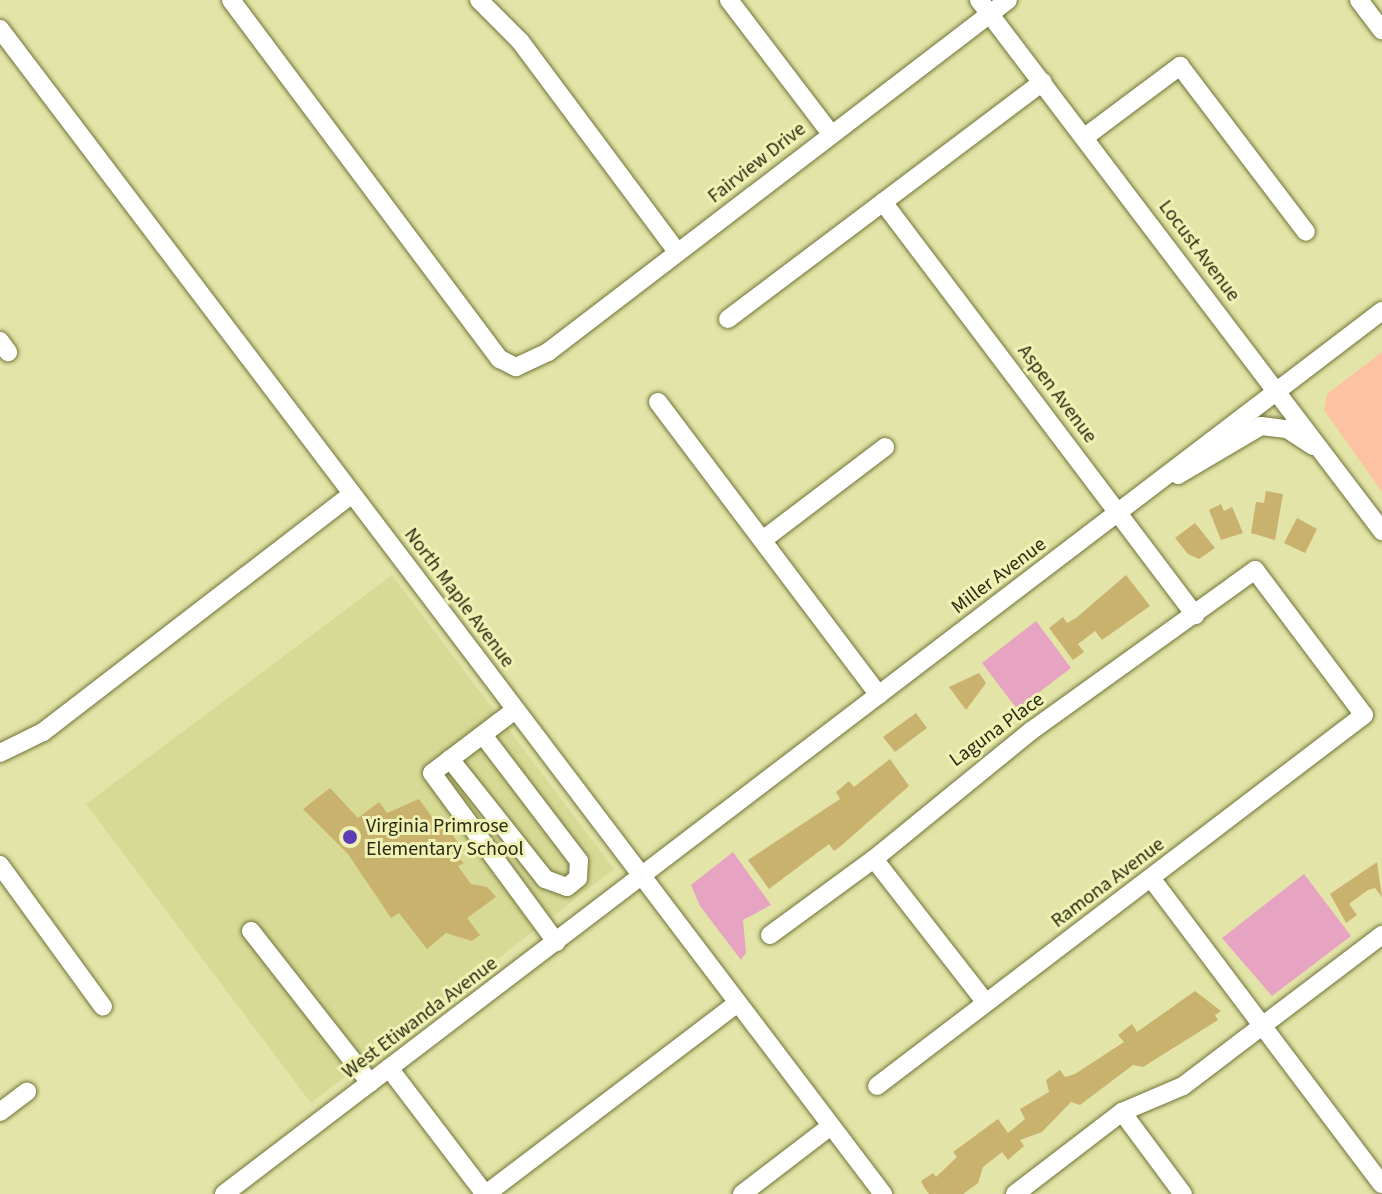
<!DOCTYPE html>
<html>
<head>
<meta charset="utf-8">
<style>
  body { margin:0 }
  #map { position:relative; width:1382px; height:1194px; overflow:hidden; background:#e2e5a7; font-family:"Source Sans 3",sans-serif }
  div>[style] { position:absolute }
  .built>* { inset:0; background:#d7da95 }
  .green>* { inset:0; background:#fdc2a1 }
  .water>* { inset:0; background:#e7a3c2 }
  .building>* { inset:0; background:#c9b16e }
  .roads { filter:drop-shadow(0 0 2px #717238) drop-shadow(0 0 2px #717238) }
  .minor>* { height:18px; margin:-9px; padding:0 9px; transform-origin:9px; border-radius:9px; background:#fff }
  .dots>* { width:22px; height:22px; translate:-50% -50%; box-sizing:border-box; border:4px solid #eff2b4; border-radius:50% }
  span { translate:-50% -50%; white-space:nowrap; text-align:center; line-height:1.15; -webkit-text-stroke:6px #eff2b4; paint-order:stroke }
  .street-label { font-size:20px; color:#292a12 }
  .poi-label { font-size:20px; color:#292a12 }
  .left { translate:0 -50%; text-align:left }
</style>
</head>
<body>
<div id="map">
  <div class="built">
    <div style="clip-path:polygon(392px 575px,614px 869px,311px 1103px,86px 804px)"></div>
  </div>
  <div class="green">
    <div style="clip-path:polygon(1382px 352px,1382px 492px,1324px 410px,1327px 394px)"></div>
  </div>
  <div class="water">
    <div style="clip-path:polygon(1036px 621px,1071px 668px,1017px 709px,982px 663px)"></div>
    <div style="clip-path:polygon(733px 852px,771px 905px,743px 920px,746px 953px,741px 960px,700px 906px,691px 885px)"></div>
    <div style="clip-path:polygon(1304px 874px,1351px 936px,1272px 996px,1222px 938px)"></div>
  </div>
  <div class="building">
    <div style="clip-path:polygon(1266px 491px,1283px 494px,1275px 540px,1251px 533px,1256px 502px,1264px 503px)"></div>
    <div style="clip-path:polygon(1221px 504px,1224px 511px,1232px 507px,1243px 533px,1221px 540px,1209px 510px)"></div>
    <div style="clip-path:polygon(1297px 518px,1317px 529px,1305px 553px,1284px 543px)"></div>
    <div style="clip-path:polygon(1195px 523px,1215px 548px,1199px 559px,1188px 554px,1175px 538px)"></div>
    <div style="clip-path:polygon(1126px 575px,1150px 606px,1102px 640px,1095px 631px,1078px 644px,1084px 652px,1073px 660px,1049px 628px,1063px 617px,1067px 623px,1076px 618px)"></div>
    <div style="clip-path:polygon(979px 673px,986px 683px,966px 710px,949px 687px)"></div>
    <div style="clip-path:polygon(916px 713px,927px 728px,895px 752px,883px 737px)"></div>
    <div style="clip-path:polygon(890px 759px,909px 786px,842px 845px,834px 851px,829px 844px,769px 889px,748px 860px,840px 799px,836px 792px,849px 781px,854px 787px)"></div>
    <div style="clip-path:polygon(330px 788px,358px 818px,379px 802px,387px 813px,419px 799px,437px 824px,442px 820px,459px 844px,457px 857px,464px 863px,458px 866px,471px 884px,487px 887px,496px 897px,467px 918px,480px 935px,472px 941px,446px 933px,427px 949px,399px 913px,391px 918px,348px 854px,303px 809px)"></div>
    <div style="clip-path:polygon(1377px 862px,1382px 897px,1375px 888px,1368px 890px,1349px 904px,1357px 915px,1346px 923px,1330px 894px)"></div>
    <div style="clip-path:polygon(1195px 991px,1221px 1011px,1215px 1015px,1218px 1020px,1143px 1067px,1133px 1065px,1080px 1105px,1071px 1102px,1042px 1132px,1020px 1140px,1024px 1146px,1008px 1160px,1002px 1152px,983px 1167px,978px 1183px,963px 1194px,929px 1194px,924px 1187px,921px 1181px,933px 1173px,936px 1177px,957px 1157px,953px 1152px,998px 1119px,1008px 1133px,1025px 1119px,1020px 1109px,1049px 1092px,1046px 1080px,1060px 1070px,1065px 1077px,1075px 1074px,1124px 1042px,1118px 1035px,1132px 1024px,1137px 1032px)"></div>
  </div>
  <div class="roads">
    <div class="minor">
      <div style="left:231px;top:0;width:449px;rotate:53.2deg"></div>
      <div style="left:500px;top:359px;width:18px;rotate:27deg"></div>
      <div style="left:516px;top:367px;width:35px;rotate:-25deg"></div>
      <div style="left:548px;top:352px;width:579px;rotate:-37.42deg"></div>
      <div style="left:479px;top:0;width:58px;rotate:45deg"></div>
      <div style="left:520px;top:41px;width:263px;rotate:53.3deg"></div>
      <div style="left:729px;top:0;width:168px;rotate:52.7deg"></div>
      <div style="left:979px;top:0;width:667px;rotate:52.8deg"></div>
      <div style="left:1359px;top:0;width:38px;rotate:53deg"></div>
      <div style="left:0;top:29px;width:1462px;rotate:52.84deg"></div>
      <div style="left:1085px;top:137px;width:119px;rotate:-36.8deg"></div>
      <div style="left:1180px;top:66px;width:208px;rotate:52.8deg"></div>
      <div style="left:883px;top:202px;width:518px;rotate:52.93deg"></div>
      <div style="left:728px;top:319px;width:394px;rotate:-37deg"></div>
      <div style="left:0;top:341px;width:14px;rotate:54deg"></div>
      <div style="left:658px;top:402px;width:367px;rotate:53deg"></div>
      <div style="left:1178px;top:475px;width:96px;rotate:-30.6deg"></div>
      <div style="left:1261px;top:426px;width:26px;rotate:7deg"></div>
      <div style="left:1287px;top:429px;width:31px;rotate:33deg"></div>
      <div style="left:764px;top:539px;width:152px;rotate:-37.2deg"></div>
      <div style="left:515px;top:710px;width:104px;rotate:142.8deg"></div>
      <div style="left:432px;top:773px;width:210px;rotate:53.7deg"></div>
      <div style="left:0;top:753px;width:48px;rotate:-26deg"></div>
      <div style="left:43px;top:732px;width:390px;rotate:-37.6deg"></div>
      <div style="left:450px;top:759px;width:153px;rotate:51.6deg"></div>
      <div style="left:545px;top:879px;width:23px;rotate:20deg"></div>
      <div style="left:567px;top:887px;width:14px;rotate:-39deg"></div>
      <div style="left:578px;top:878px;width:17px;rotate:-87deg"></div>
      <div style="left:579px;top:861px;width:158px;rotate:-127.3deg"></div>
      <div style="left:874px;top:859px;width:182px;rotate:52.1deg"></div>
      <div style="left:0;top:865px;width:175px;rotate:54deg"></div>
      <div style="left:1151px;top:878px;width:383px;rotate:53deg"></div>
      <div style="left:251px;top:931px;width:193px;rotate:51.9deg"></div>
      <div style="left:770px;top:935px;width:129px;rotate:-36.2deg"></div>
      <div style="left:874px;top:859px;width:203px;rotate:-39.2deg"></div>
      <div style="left:1031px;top:731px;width:276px;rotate:-35.7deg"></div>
      <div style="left:1255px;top:570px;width:181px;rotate:53.1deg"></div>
      <div style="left:1364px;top:715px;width:612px;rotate:142.7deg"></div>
      <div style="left:389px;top:1068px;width:158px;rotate:52.7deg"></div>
      <div style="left:0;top:1112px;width:34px;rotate:-37deg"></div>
      <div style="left:1122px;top:1112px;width:102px;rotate:53.4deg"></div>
      <div style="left:224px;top:1194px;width:1456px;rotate:-37.33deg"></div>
      <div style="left:486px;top:1194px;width:316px;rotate:-37.2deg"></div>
      <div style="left:742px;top:1194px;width:112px;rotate:-37.4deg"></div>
      <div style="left:1015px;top:1194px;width:135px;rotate:-37.5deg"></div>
      <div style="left:1122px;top:1112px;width:66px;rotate:-23.1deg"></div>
      <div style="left:1183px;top:1086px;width:250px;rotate:-37.2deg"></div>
    </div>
  </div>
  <div class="dots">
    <div style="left:350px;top:837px;background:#5d3cb4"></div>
  </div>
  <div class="street-label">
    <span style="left:757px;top:163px;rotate:-38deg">Fairview Drive</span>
    <span style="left:1199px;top:251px;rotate:53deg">Locust Avenue</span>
    <span style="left:1057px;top:394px;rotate:53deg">Aspen Avenue</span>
    <span style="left:999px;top:576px;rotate:-37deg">Miller Avenue</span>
    <span style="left:459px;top:598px;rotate:53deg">North Maple Avenue</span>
    <span style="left:997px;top:730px;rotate:-36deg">Laguna Place</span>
    <span style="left:1108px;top:883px;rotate:-37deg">Ramona Avenue</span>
    <span style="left:420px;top:1018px;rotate:-37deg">West Etiwanda Avenue</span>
  </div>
  <div class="poi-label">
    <span class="left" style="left:366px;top:838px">Virginia Primrose<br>Elementary School</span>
  </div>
</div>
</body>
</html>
